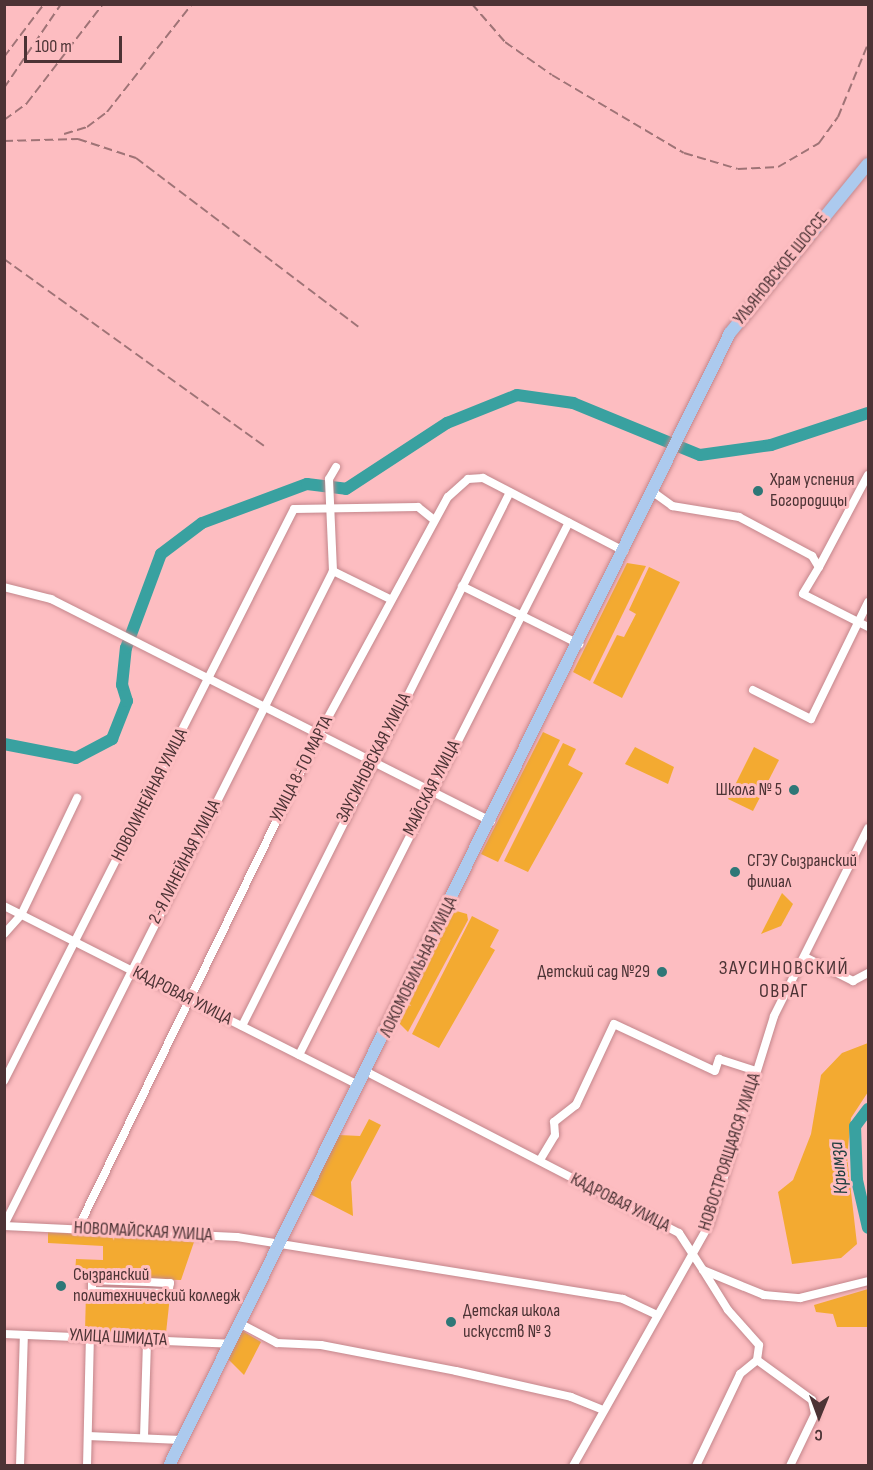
<!DOCTYPE html>
<html>
<head>
<meta charset="utf-8">
<style>
  body { margin:0 }
  #map { position:relative; width:873px; height:1470px; overflow:hidden; background:#fdbdc1; font-family:"Sofia Sans Condensed",sans-serif }
  div>[style] { position:absolute }
  .green>* { inset:0; background:#f3aa31 }
  .river>* { height:12px; margin:-6px; padding:0 6px; transform-origin:6px; border-radius:6px; background:#39a1a0 }
  .roads { filter:drop-shadow(0 0 2px #c3868b) drop-shadow(0 0 2px #c3868b) }
  .street>* { height:8px; margin:-4px; padding:0 4px; transform-origin:4px; border-radius:4px; background:#fff }
  .primary>* { height:12px; margin:-6px; padding:0 6px; transform-origin:6px; border-radius:6px; background:#accaee }
  .rail>* { height:2px; margin-top:-1px; transform-origin:0; background:repeating-linear-gradient(90deg,#9f7376 0 9px,transparent 0 13.5px) }
  .dots>* { width:16px; height:16px; translate:-50% -50%; box-sizing:border-box; border:3px solid #fdbdc1; border-radius:50% }
  span { translate:-50% -50%; white-space:nowrap; text-align:center; line-height:1.15; -webkit-text-stroke:6px #fdbdc1; paint-order:stroke }
  .street-label { font-size:18px; color:#4c3335 }
  .poi-label { font-size:18px; color:#4c3335 }
  .left { translate:0 -50%; text-align:left }
  .right { translate:-100% -50%; text-align:right }
  .neighbourhood-label { font-size:20px; color:#4c3335; letter-spacing:1.5px }
  .water-label { font-size:20px; color:#214040; font-style:italic }
  .frame { position:absolute; inset:0; border:6px solid #4c3335; pointer-events:none }
  .north { position:absolute; left:789px; top:1386px; width:60px; height:60px; -webkit-text-stroke:4px #fdbdc1; paint-order:stroke; rotate:181deg; font-size:16px; font-weight:700; line-height:24px; text-align:center; color:#4c3335 }
  .north::after { content:''; display:block; margin:auto; width:21px; height:27px; background:#4c3335; clip-path:polygon(50% 0,100% 100%,50% 72%,0 100%) }
  .scale { position:absolute; left:24px; top:36px; width:98px; height:27px; box-sizing:border-box; border:3px solid #4c3335; border-top:0; padding-left:8px; font-size:18px; line-height:21px; white-space:nowrap; color:#4c3335; -webkit-text-stroke:4px #fdbdc1; paint-order:stroke }
</style>
</head>
<body>
<div id="map">
  <div class="green">
    <div style="clip-path:polygon(627px 563px,646px 566px,590px 681px,573px 672px)"></div>
    <div style="clip-path:polygon(649px 567px,680px 582px,622px 698px,593px 683px,617px 635px,624px 637px,636px 614px,629px 610px)"></div>
    <div style="clip-path:polygon(543px 732px,560px 740px,498px 862px,481px 854px)"></div>
    <div style="clip-path:polygon(563px 743px,576px 749px,568px 765px,583px 773px,528px 872px,504px 861px)"></div>
    <div style="clip-path:polygon(635px 747px,674px 767px,668px 784px,625px 764px)"></div>
    <div style="clip-path:polygon(754px 747px,779px 760px,753px 811px,728px 799px)"></div>
    <div style="clip-path:polygon(782px 893px,793px 904px,781px 926px,761px 934px)"></div>
    <div style="clip-path:polygon(453px 910px,467px 914px,468px 920px,408px 1032px,397px 1021px)"></div>
    <div style="clip-path:polygon(472px 916px,499px 930px,490px 947px,495px 950px,439px 1048px,412px 1034px)"></div>
    <div style="clip-path:polygon(868px 1043px,868px 1092px,851px 1118px,847px 1157px,857px 1244px,841px 1258px,792px 1264px,778px 1192px,793px 1180px,811px 1134px,821px 1075px,842px 1053px)"></div>
    <div style="clip-path:polygon(369px 1119px,381px 1125px,351px 1182px,353px 1216px,310px 1194px,339px 1135px,360px 1136px)"></div>
    <div style="clip-path:polygon(48px 1232px,194px 1242px,181px 1280px,89px 1278px,75px 1273px,76px 1259px,103px 1260px,103px 1246px,48px 1243px)"></div>
    <div style="clip-path:polygon(868px 1289px,867px 1327px,837px 1327px,833px 1314px,816px 1312px,814px 1305px)"></div>
    <div style="clip-path:polygon(86px 1293px,170px 1296px,166px 1333px,85px 1331px)"></div>
    <div style="clip-path:polygon(241px 1330px,261px 1342px,244px 1375px,227px 1358px)"></div>
  </div>
  <div class="river">
    <div style="left:4px;top:744px;width:73px;rotate:11deg"></div>
    <div style="left:76px;top:758px;width:41px;rotate:-27.8deg"></div>
    <div style="left:112px;top:739px;width:41px;rotate:-68.5deg"></div>
    <div style="left:127px;top:701px;width:17px;rotate:-107deg"></div>
    <div style="left:122px;top:685px;width:37px;rotate:-84deg"></div>
    <div style="left:126px;top:648px;width:100px;rotate:-69.6deg"></div>
    <div style="left:161px;top:554px;width:51px;rotate:-37.1deg"></div>
    <div style="left:202px;top:523px;width:112px;rotate:-20.4deg"></div>
    <div style="left:307px;top:484px;width:39px;rotate:7deg"></div>
    <div style="left:346px;top:489px;width:121px;rotate:-33.2deg"></div>
    <div style="left:447px;top:423px;width:75px;rotate:-21.8deg"></div>
    <div style="left:517px;top:395px;width:57px;rotate:8.1deg"></div>
    <div style="left:573px;top:403px;width:137px;rotate:22.3deg"></div>
    <div style="left:700px;top:455px;width:72px;rotate:-8deg"></div>
    <div style="left:771px;top:445px;width:102px;rotate:-18.3deg"></div>
    <div style="left:868px;top:1109px;width:21px;rotate:127deg"></div>
    <div style="left:855px;top:1126px;width:54px;rotate:87.9deg"></div>
    <div style="left:857px;top:1180px;width:49px;rotate:77.1deg"></div>
  </div>
  <div class="roads">
    <div class="street">
      <div style="left:653px;top:492px;width:24px;rotate:36deg"></div>
      <div style="left:672px;top:506px;width:68px;rotate:9.3deg"></div>
      <div style="left:739px;top:517px;width:83px;rotate:28.1deg"></div>
      <div style="left:812px;top:556px;width:13px;rotate:58deg"></div>
      <div style="left:819px;top:567px;width:31px;rotate:121deg"></div>
      <div style="left:803px;top:594px;width:73px;rotate:26.9deg"></div>
      <div style="left:819px;top:567px;width:104px;rotate:-62deg"></div>
      <div style="left:333px;top:571px;width:64px;rotate:26.2deg"></div>
      <div style="left:462px;top:586px;width:131px;rotate:26.4deg"></div>
      <div style="left:4px;top:587px;width:49px;rotate:14.3deg"></div>
      <div style="left:51px;top:599px;width:493px;rotate:26.8deg"></div>
      <div style="left:753px;top:690px;width:65px;rotate:26.6deg"></div>
      <div style="left:811px;top:719px;width:130px;rotate:-64deg"></div>
      <div style="left:4px;top:906px;width:398px;rotate:26.8deg"></div>
      <div style="left:4px;top:934px;width:25px;rotate:-48deg"></div>
      <div style="left:21px;top:915px;width:130px;rotate:-64.4deg"></div>
      <div style="left:805px;top:957px;width:54px;rotate:26.6deg"></div>
      <div style="left:853px;top:981px;width:17px;rotate:-28deg"></div>
      <div style="left:242px;top:1026px;width:597px;rotate:-63.35deg"></div>
      <div style="left:299px;top:1055px;width:597px;rotate:-63.13deg"></div>
      <div style="left:367px;top:1072px;width:351px;rotate:27.3deg"></div>
      <div style="left:679px;top:1233px;width:44px;rotate:57deg"></div>
      <div style="left:703px;top:1270px;width:66px;rotate:22.3deg"></div>
      <div style="left:764px;top:1295px;width:36px;rotate:5deg"></div>
      <div style="left:800px;top:1298px;width:70px;rotate:-14deg"></div>
      <div style="left:4px;top:1081px;width:641px;rotate:-63.12deg"></div>
      <div style="left:294px;top:509px;width:124px;rotate:-0.9deg"></div>
      <div style="left:418px;top:507px;width:19px;rotate:39deg"></div>
      <div style="left:540px;top:1160px;width:29px;rotate:-59deg"></div>
      <div style="left:555px;top:1135px;width:13px;rotate:-94deg"></div>
      <div style="left:554px;top:1122px;width:28px;rotate:-38deg"></div>
      <div style="left:576px;top:1105px;width:89px;rotate:-64.9deg"></div>
      <div style="left:614px;top:1024px;width:111px;rotate:25deg"></div>
      <div style="left:715px;top:1071px;width:13px;rotate:-72deg"></div>
      <div style="left:719px;top:1059px;width:39px;rotate:18deg"></div>
      <div style="left:4px;top:1225px;width:732px;rotate:-63.29deg"></div>
      <div style="left:333px;top:571px;width:92px;rotate:-92.5deg"></div>
      <div style="left:329px;top:479px;width:14px;rotate:-60deg"></div>
      <div style="left:4px;top:1226px;width:233px;rotate:2.7deg"></div>
      <div style="left:237px;top:1237px;width:391px;rotate:9.1deg"></div>
      <div style="left:623px;top:1299px;width:35px;rotate:25deg"></div>
      <div style="left:78px;top:1228px;width:547px;rotate:-64deg"></div>
      <div style="left:318px;top:736px;width:272px;rotate:-61.5deg"></div>
      <div style="left:448px;top:497px;width:27px;rotate:-42deg"></div>
      <div style="left:468px;top:479px;width:15px;rotate:-4deg"></div>
      <div style="left:483px;top:478px;width:159px;rotate:27.4deg"></div>
      <div style="left:92px;top:1280px;width:56px;rotate:2deg"></div>
      <div style="left:148px;top:1282px;width:22px;rotate:3deg"></div>
      <div style="left:170px;top:1283px;width:10px;rotate:101deg"></div>
      <div style="left:168px;top:1293px;width:76px;rotate:-178.5deg"></div>
      <div style="left:92px;top:1291px;width:11px;rotate:-90deg"></div>
      <div style="left:241px;top:1324px;width:41px;rotate:27.8deg"></div>
      <div style="left:277px;top:1343px;width:44px;rotate:2.6deg"></div>
      <div style="left:321px;top:1345px;width:137px;rotate:10.9deg"></div>
      <div style="left:456px;top:1371px;width:118px;rotate:12.7deg"></div>
      <div style="left:571px;top:1397px;width:35px;rotate:22deg"></div>
      <div style="left:4px;top:1334px;width:226px;rotate:2.5deg"></div>
      <div style="left:757px;top:1360px;width:68px;rotate:36deg"></div>
      <div style="left:812px;top:1400px;width:14px;rotate:78deg"></div>
      <div style="left:815px;top:1414px;width:58px;rotate:115.7deg"></div>
      <div style="left:88px;top:1436px;width:93px;rotate:2.5deg"></div>
      <div style="left:144px;top:1437px;width:98px;rotate:-88.2deg"></div>
      <div style="left:20px;top:1466px;width:131px;rotate:-88.3deg"></div>
      <div style="left:87px;top:1466px;width:130px;rotate:-88.7deg"></div>
      <div style="left:573px;top:1466px;width:277px;rotate:-60.6deg"></div>
      <div style="left:709px;top:1225px;width:219px;rotate:-72.7deg"></div>
      <div style="left:774px;top:1016px;width:210px;rotate:-63.4deg"></div>
      <div style="left:696px;top:1466px;width:102px;rotate:-64.4deg"></div>
      <div style="left:740px;top:1374px;width:22px;rotate:-39deg"></div>
      <div style="left:757px;top:1360px;width:15px;rotate:-82deg"></div>
      <div style="left:759px;top:1345px;width:47px;rotate:-131.5deg"></div>
      <div style="left:728px;top:1310px;width:47px;rotate:-122deg"></div>
    </div>
    <div class="primary">
      <div style="left:169px;top:1466px;width:1264px;rotate:-63.66deg"></div>
      <div style="left:730px;top:333px;width:218px;rotate:-50.8deg"></div>
    </div>
  </div>
  <div class="rail">
    <div style="left:472px;top:4px;width:50px;rotate:49deg"></div>
    <div style="left:505px;top:42px;width:57px;rotate:35.1deg"></div>
    <div style="left:552px;top:75px;width:153px;rotate:30.6deg"></div>
    <div style="left:684px;top:153px;width:56px;rotate:16.5deg"></div>
    <div style="left:738px;top:169px;width:40px;rotate:-2.9deg"></div>
    <div style="left:778px;top:167px;width:48px;rotate:-30.3deg"></div>
    <div style="left:819px;top:143px;width:32px;rotate:-54deg"></div>
    <div style="left:838px;top:117px;width:79px;rotate:-67.7deg"></div>
    <div style="left:4px;top:57px;width:66px;rotate:-53deg"></div>
    <div style="left:4px;top:88px;width:102px;rotate:-55.8deg"></div>
    <div style="left:4px;top:120px;width:29px;rotate:-36deg"></div>
    <div style="left:27px;top:103px;width:125px;rotate:-52.5deg"></div>
    <div style="left:64px;top:134px;width:24px;rotate:-17deg"></div>
    <div style="left:87px;top:127px;width:25px;rotate:-37deg"></div>
    <div style="left:107px;top:112px;width:137px;rotate:-51.8deg"></div>
    <div style="left:4px;top:141px;width:74px;rotate:-1.5deg"></div>
    <div style="left:78px;top:139px;width:61px;rotate:18.1deg"></div>
    <div style="left:136px;top:158px;width:280px;rotate:37.2deg"></div>
    <div style="left:4px;top:259px;width:320px;rotate:35.7deg"></div>
  </div>
  <div class="dots">
    <div style="left:758px;top:491px;background:#2e7777"></div>
    <div style="left:794px;top:790px;background:#2e7777"></div>
    <div style="left:735px;top:872px;background:#2e7777"></div>
    <div style="left:662px;top:972px;background:#2e7777"></div>
    <div style="left:61px;top:1286px;background:#2e7777"></div>
    <div style="left:451px;top:1322px;background:#2e7777"></div>
  </div>
  <div class="street-label">
    <span style="left:781px;top:269px;rotate:-51deg">УЛЬЯНОВСКОЕ ШОССЕ</span>
    <span style="left:374px;top:758px;rotate:-63deg">ЗАУСИНОВСКАЯ УЛИЦА</span>
    <span style="left:302px;top:769px;rotate:-63deg">УЛИЦА 8-ГО МАРТА</span>
    <span style="left:432px;top:788px;rotate:-63deg">МАЙСКАЯ УЛИЦА</span>
    <span style="left:150px;top:795px;rotate:-63deg">НОВОЛИНЕЙНАЯ УЛИЦА</span>
    <span style="left:185px;top:862px;rotate:-63deg">2-Я ЛИНЕЙНАЯ УЛИЦА</span>
    <span style="left:419px;top:967px;rotate:-64deg">ЛОКОМОБИЛЬНАЯ УЛИЦА</span>
    <span style="left:182px;top:996px;rotate:27deg">КАДРОВАЯ УЛИЦА</span>
    <span style="left:730px;top:1152px;rotate:-72deg">НОВОСТРОЯЩАЯСЯ УЛИЦА</span>
    <span style="left:620px;top:1203px;rotate:27deg">КАДРОВАЯ УЛИЦА</span>
    <span style="left:143px;top:1232px;rotate:3deg">НОВОМАЙСКАЯ УЛИЦА</span>
    <span style="left:118px;top:1338px;rotate:3deg">УЛИЦА ШМИДТА</span>
  </div>
  <div class="poi-label">
    <span class="left" style="left:770px;top:491px">Храм успения<br>Богородицы</span>
    <span class="right" style="left:782px;top:790px">Школа № 5</span>
    <span class="left" style="left:747px;top:872px">СГЭУ Сызранский<br>филиал</span>
    <span class="right" style="left:650px;top:972px">Детский сад №29</span>
    <span class="left" style="left:73px;top:1286px">Сызранский<br>политехнический колледж</span>
    <span class="left" style="left:463px;top:1322px">Детская школа<br>искусств № 3</span>
  </div>
  <div class="neighbourhood-label">
    <span style="left:784px;top:980px">ЗАУСИНОВСКИЙ<br>ОВРАГ</span>
  </div>
  <div class="water-label">
    <span style="left:839px;top:1168px;rotate:-96deg">Крымза</span>
  </div>
  <div class="frame"></div>
  <div class="north">С</div>
  <div class="scale">100 m</div>
</div>
</body>
</html>
